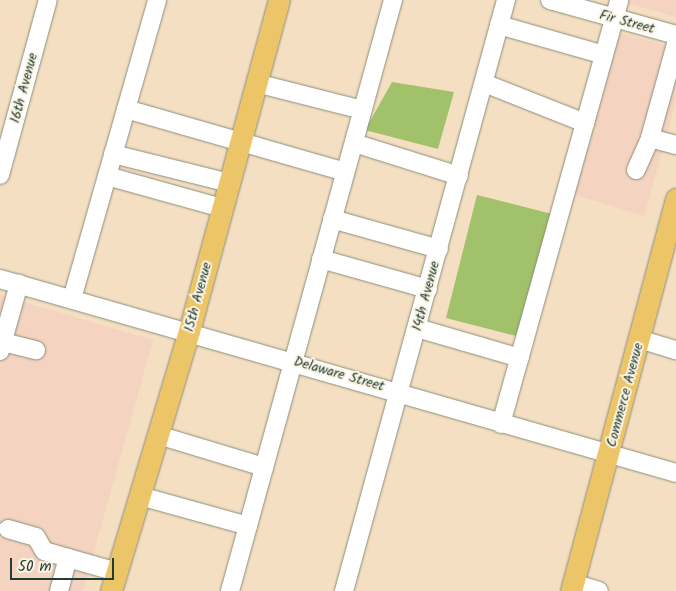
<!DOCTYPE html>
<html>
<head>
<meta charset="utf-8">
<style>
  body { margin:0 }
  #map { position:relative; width:676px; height:591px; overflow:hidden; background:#f5dfc2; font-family:Kalam,sans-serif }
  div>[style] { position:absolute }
  .built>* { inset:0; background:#f4d3c0 }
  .green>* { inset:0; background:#a1c16a }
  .roads { filter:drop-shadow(0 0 1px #8a8e7b) drop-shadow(0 0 1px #8a8e7b) }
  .minor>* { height:18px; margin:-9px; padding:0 9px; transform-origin:9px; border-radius:9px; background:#fff }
  .major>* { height:21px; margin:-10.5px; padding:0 10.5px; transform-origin:10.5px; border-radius:10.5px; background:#edc569 }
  span { translate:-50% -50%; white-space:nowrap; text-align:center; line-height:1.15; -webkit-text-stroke:4px #fcf5e5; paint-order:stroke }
  .street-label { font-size:14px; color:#1f3d34 }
  .scale { position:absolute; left:10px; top:558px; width:104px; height:22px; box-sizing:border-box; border:2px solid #1f3d34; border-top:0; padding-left:6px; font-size:15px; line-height:18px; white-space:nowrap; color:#1f3d34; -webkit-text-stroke:4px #fcf5e5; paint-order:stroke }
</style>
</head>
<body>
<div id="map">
  <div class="built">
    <div style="clip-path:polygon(625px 0,676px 0,676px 17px,624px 2px)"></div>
    <div style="clip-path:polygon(615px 32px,676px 48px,676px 102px,644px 216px,573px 194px)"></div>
    <div style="clip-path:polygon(0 295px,153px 340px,83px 591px,0 591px)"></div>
  </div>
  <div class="green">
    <div style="clip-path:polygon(392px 82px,454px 92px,438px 149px,365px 130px)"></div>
    <div style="clip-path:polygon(477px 195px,552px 214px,520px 337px,446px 318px)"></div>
  </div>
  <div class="roads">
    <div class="minor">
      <div style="left:550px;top:0;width:131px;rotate:15.5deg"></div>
      <div style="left:499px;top:25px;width:109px;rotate:15.9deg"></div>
      <div style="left:676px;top:44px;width:98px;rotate:105.5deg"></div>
      <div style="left:650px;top:138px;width:27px;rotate:15deg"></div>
      <div style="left:256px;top:83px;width:110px;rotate:14.2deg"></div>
      <div style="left:484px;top:83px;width:109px;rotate:21.6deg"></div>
      <div style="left:126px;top:109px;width:228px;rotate:16deg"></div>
      <div style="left:354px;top:143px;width:110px;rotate:17.4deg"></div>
      <div style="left:113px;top:154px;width:120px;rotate:14deg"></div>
      <div style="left:636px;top:170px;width:35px;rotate:-66deg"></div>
      <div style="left:0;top:175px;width:181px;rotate:-74.7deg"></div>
      <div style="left:107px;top:176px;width:119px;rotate:15.5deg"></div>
      <div style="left:332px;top:219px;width:111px;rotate:15.7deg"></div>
      <div style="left:321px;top:259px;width:111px;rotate:15.7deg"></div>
      <div style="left:0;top:279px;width:703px;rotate:16.01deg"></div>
      <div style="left:72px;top:299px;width:311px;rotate:-74.1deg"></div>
      <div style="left:417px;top:328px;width:107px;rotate:16.2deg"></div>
      <div style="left:639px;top:339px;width:39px;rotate:17deg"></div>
      <div style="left:3px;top:342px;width:34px;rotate:14deg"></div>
      <div style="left:0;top:351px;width:70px;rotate:-74.2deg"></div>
      <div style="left:501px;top:424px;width:440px;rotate:-74.4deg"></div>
      <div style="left:158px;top:435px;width:111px;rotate:16.8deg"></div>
      <div style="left:140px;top:496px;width:112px;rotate:15.5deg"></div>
      <div style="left:8px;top:529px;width:29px;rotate:16deg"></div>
      <div style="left:36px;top:537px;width:16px;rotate:60deg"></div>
      <div style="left:44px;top:551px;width:25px;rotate:16deg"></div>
      <div style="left:573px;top:583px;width:27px;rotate:17deg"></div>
      <div style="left:59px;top:591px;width:34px;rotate:-75deg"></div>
      <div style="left:68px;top:558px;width:51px;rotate:15.9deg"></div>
      <div style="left:230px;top:591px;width:613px;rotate:-74.58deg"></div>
      <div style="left:344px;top:591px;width:613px;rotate:-74.67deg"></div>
    </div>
    <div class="major">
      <div style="left:111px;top:591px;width:271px;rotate:-73.3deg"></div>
      <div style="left:189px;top:331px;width:343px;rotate:-74.8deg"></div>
      <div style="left:571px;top:591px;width:406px;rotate:-75deg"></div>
    </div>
  </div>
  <div class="street-label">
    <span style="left:627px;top:22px;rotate:15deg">Fir Street</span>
    <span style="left:24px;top:88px;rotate:-75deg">16th Avenue</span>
    <span style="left:426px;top:296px;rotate:-75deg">14th Avenue</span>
    <span style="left:198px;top:297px;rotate:-75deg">15th Avenue</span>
    <span style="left:339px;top:374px;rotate:16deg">Delaware Street</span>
    <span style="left:625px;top:395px;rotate:-75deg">Commerce Avenue</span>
  </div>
  <div class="scale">50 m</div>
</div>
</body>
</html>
